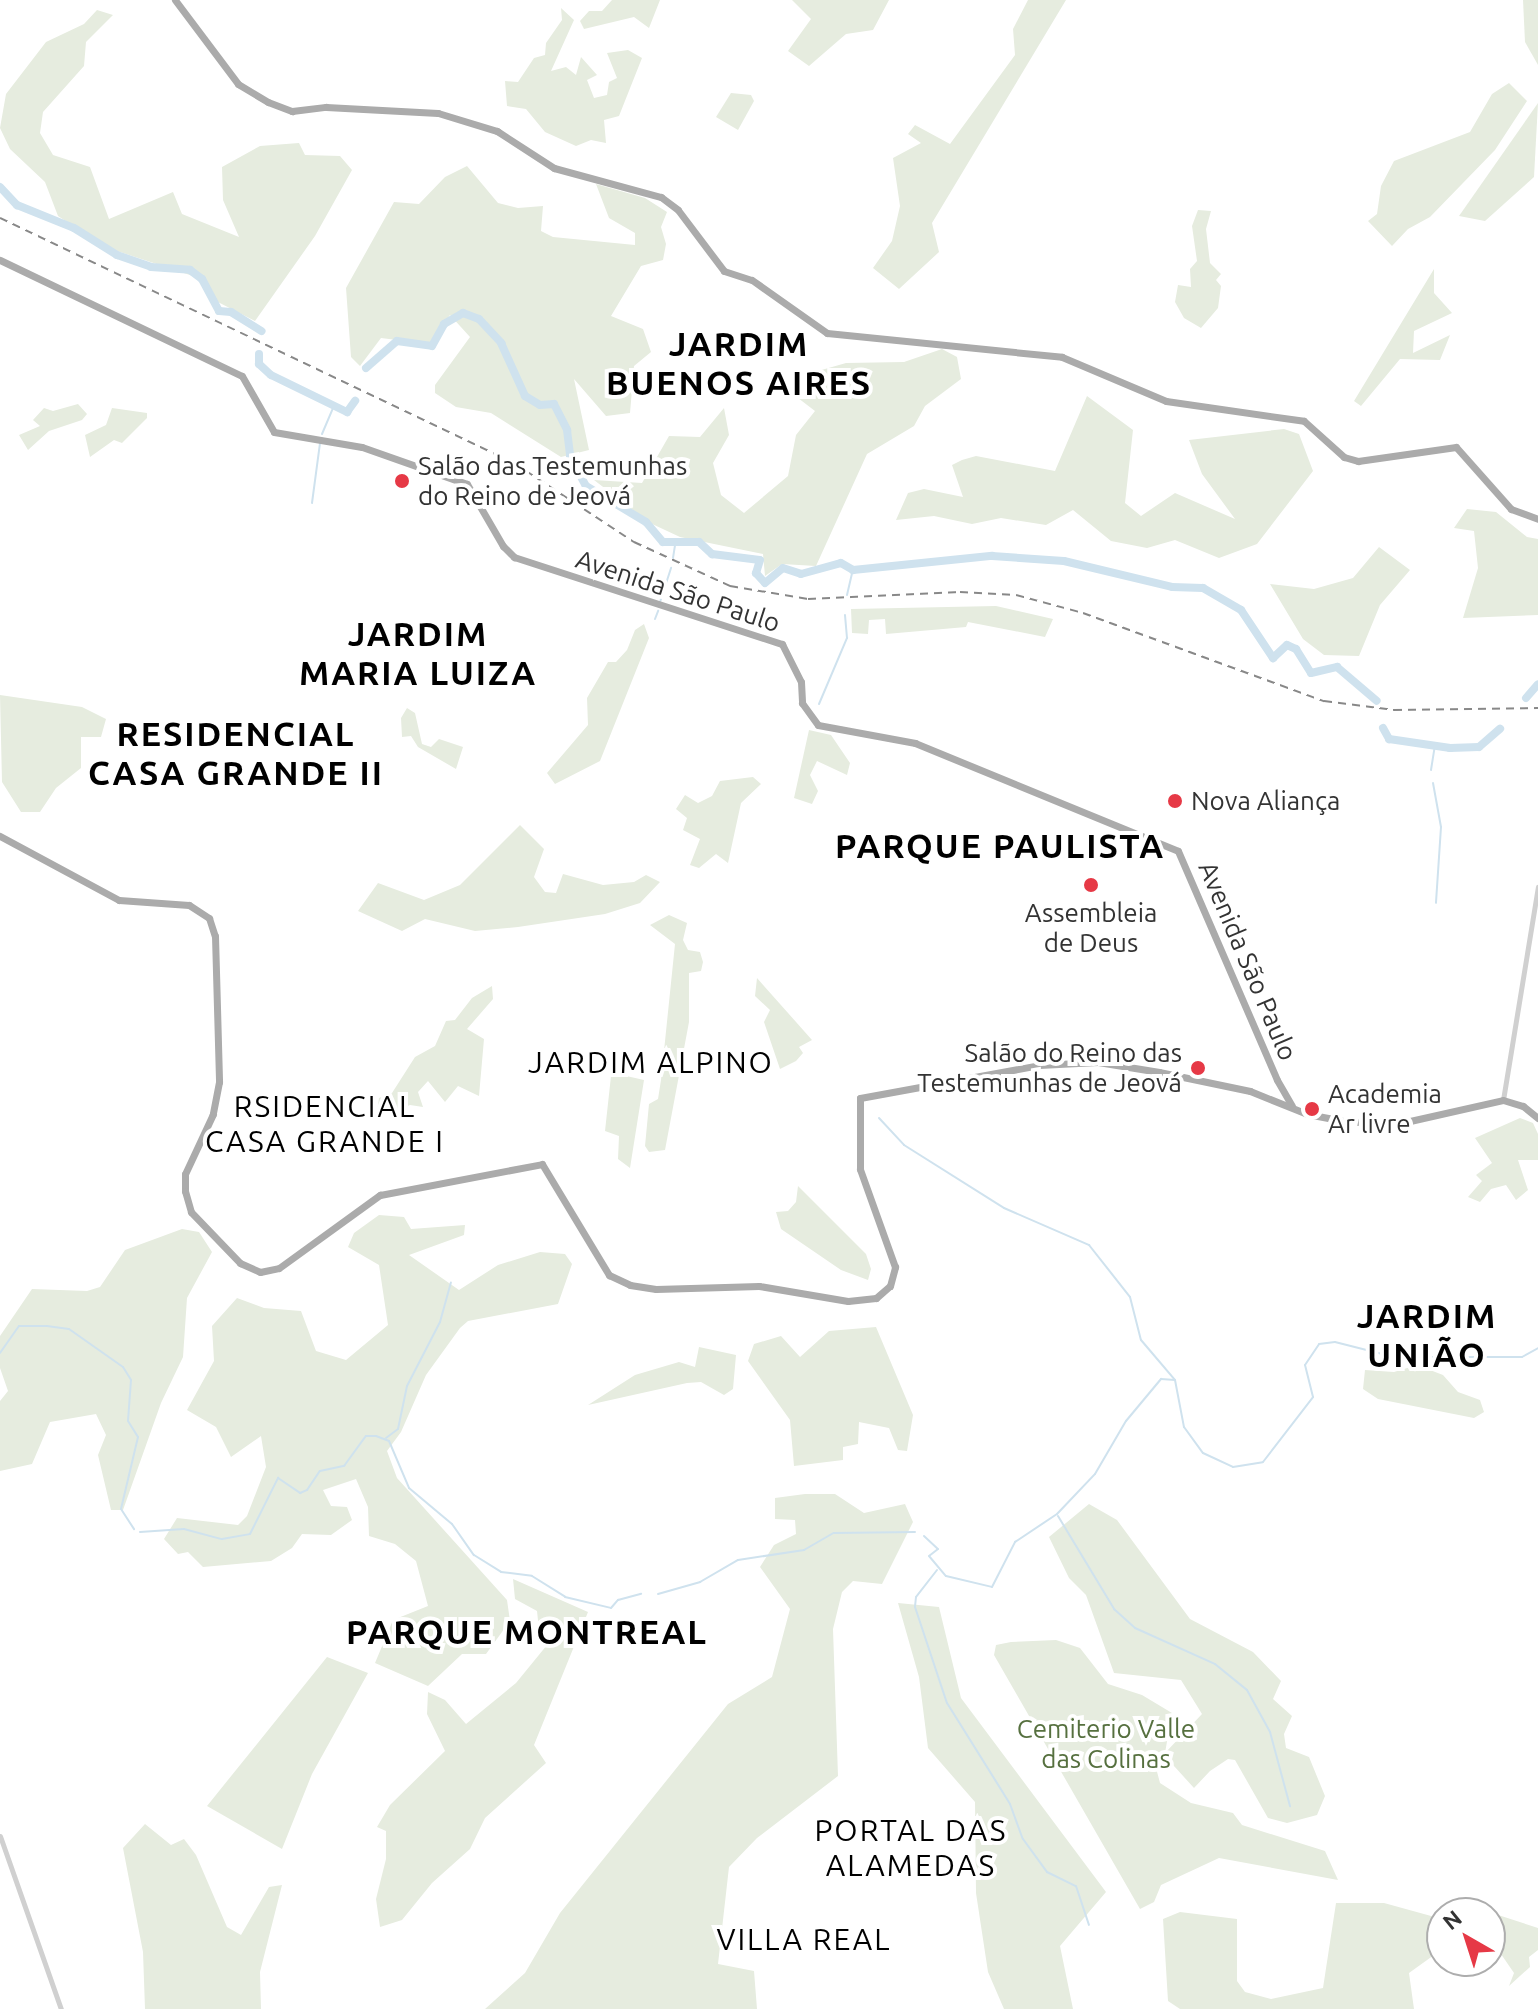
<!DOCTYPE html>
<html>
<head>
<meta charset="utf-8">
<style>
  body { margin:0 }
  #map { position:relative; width:1538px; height:2009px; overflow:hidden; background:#fff; font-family:Ubuntu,sans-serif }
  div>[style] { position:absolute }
  .green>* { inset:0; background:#e6ecdf }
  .stream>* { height:2px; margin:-1px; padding:0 1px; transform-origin:1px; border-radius:1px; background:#cfe2ee }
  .river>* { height:8px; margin:-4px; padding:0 4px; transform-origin:4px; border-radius:4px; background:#cfe2ee }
  .minor>* { height:5px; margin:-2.5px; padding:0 2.5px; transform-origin:2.5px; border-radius:2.5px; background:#d0d0d0 }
  .major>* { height:7px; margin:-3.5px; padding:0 3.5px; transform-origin:3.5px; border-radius:3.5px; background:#ababab }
  .rail>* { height:2px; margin-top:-1px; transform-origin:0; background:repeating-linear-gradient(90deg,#888 0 8px,transparent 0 14px) }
  .dots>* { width:22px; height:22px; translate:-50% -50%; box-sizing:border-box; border:4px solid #fff; border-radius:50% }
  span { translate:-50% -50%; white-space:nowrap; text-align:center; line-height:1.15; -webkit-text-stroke:8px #fff; paint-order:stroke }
  .poi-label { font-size:26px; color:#333 }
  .left { translate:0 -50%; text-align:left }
  .right { translate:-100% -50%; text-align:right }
  .street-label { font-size:26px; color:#333 }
  .park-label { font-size:26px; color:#56703f }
  .quarter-label { font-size:30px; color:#000; letter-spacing:2px }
  .district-label { font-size:34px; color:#000; font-weight:700; letter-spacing:2px }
  .north { position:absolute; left:1426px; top:1897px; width:80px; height:80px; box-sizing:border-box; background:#fff; border:2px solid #adadad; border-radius:50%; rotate:321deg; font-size:22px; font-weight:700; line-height:32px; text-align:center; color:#333 }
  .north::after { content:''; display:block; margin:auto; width:28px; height:36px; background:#e63946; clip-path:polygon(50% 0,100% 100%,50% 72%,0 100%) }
</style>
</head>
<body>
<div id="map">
  <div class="green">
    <div style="clip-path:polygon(612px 0,660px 0,649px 28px,634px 17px,584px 29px,580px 21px,589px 11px,602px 11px)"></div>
    <div style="clip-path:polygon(792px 0,889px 0,873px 30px,846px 34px,809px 66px,788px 51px,811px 19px)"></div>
    <div style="clip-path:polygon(1028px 0,1066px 0,932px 223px,939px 252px,899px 289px,873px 268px,892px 241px,900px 206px,893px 158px,921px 143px,908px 134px,915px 125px,950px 144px,1015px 55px,1013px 29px)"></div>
    <div style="clip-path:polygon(1523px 0,1538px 0,1538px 65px,1525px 42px)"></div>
    <div style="clip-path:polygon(561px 8px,574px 20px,551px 71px,566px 67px,576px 75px,581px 57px,597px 75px,587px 80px,594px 98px,607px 95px,609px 82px,617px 78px,607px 53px,628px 50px,642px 58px,619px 116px,604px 120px,606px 143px,591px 140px,576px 146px,545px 132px,526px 109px,507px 106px,505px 81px,518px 82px,534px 58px,545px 55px,546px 43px,562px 20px)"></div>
    <div style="clip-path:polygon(97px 10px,113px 15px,86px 42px,84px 66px,43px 112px,40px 133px,53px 155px,90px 167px,109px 219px,173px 192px,182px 214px,239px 237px,223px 200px,222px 167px,260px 146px,299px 143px,305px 155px,340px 156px,352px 170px,315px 236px,255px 321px,212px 299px,202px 279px,105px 247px,58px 216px,45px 182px,10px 149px,0 128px,6px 94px,46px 42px,84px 24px)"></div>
    <div style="clip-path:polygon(1509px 83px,1527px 101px,1495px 150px,1430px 217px,1408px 229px,1392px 246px,1368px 221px,1377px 214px,1381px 186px,1394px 161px,1470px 132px,1492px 94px)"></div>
    <div style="clip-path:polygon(731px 93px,751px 95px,754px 101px,738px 130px,716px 117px)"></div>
    <div style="clip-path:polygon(1538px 103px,1534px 177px,1485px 221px,1459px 216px)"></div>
    <div style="clip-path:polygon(467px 166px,498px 203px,518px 208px,543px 206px,541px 231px,553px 237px,635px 245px,635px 233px,609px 218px,596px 184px,645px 198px,667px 212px,661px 227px,666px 244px,663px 260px,641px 266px,611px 316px,643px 329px,651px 352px,634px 366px,630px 413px,606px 416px,574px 379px,589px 450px,561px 457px,491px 413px,456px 407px,435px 393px,435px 385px,470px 337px,450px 315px,429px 344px,381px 338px,360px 366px,351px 357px,346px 288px,394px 202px,419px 204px,445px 177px)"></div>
    <div style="clip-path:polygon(1198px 210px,1211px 211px,1206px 229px,1210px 263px,1221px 274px,1216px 280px,1221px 286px,1218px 308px,1201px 328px,1184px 318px,1175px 302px,1178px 285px,1191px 287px,1190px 269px,1197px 261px,1192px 226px)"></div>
    <div style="clip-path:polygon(1434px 269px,1434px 293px,1452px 313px,1414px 331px,1413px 353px,1450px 335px,1440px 360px,1400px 359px,1361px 406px,1354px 401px)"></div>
    <div style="clip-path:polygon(942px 349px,957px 357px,961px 379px,925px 406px,914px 426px,867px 454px,816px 566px,782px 564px,765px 576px,763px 554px,680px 537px,650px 523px,594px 480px,642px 483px,669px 436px,700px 437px,724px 408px,729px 435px,713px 463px,721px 495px,744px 513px,788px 476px,796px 435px,815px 411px,798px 398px,804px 375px,846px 363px,904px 362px)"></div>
    <div style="clip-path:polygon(1087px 396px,1133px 430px,1125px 503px,1141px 516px,1175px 493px,1235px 519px,1202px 474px,1189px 440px,1284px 429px,1299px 434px,1313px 471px,1257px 544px,1219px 558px,1175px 540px,1147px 548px,1111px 541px,1073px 510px,1046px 525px,1001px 518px,972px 524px,934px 516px,896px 520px,908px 493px,924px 489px,963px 497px,952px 465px,962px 460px,976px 456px,1055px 471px)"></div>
    <div style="clip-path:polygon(78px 404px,87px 414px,82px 420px,49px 431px,28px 450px,19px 435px,40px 426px,33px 420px,44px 408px,53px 411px)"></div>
    <div style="clip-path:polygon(112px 408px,147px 413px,147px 418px,122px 443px,114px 440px,90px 457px,85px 435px,106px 425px)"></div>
    <div style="clip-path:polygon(1467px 509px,1496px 512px,1527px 537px,1538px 539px,1538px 615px,1463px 618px,1478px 568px,1474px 531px,1454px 528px)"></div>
    <div style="clip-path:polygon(1379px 547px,1410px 570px,1380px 605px,1359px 656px,1324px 655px,1303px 639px,1270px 584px,1314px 589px,1353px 578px)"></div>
    <div style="clip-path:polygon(996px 606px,1053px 619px,1045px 637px,968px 622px,966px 627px,886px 634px,885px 619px,869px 620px,868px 634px,852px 633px,851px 609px)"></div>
    <div style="clip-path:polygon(644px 624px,649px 638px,600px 761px,555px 784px,547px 773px,588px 725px,587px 698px,608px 662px,616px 662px,627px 650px,635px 630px)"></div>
    <div style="clip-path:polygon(0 695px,82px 707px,106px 719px,101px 737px,81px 737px,81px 768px,56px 788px,40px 812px,21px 812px,2px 782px)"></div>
    <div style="clip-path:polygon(407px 708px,415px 713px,422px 744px,431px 747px,439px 739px,463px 747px,456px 769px,418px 747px,411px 736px,402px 737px,401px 718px)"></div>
    <div style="clip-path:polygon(809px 730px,831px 735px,850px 763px,847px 775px,817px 761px,810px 775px,818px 791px,812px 804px,794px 798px)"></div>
    <div style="clip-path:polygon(753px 777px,761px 784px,741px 803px,728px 863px,716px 854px,699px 868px,690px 865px,700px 839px,683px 830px,687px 818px,676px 809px,685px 795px,698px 803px,712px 796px,720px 781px)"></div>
    <div style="clip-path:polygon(520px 825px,544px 849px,534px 877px,545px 892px,556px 893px,563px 874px,603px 885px,634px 882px,646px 875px,660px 882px,640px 903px,605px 914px,518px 927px,475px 931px,425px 919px,402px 931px,358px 911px,378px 883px,424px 900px,460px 885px)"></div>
    <div style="clip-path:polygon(669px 915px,687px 923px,683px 940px,688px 950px,700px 952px,703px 962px,701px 971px,689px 973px,689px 1022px,665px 1150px,649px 1152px,645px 1146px,649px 1104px,658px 1099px,661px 1080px,675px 944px,650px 925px)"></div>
    <div style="clip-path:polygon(757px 978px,812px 1040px,799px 1047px,803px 1053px,796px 1061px,780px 1069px,764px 1022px,770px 1010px,755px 996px)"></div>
    <div style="clip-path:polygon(492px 986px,493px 999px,467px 1029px,484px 1039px,479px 1096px,458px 1086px,445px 1102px,428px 1081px,418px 1092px,423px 1107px,410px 1105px,386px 1115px,377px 1112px,379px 1098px,392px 1093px,415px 1057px,435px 1046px,446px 1021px,455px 1020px,472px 998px)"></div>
    <div style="clip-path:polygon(622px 1075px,644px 1080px,630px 1168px,618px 1159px,619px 1136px,605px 1131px,611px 1076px)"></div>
    <div style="clip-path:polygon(1520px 1118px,1533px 1123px,1538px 1134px,1538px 1160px,1518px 1160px,1528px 1190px,1516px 1200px,1506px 1185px,1491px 1189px,1480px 1202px,1468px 1197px,1482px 1181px,1476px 1175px,1492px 1163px,1475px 1138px)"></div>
    <div style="clip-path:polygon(798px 1186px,866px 1254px,871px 1269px,868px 1280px,841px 1270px,781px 1229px,776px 1212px,788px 1211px,796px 1202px)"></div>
    <div style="clip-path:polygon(379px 1215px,404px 1217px,411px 1229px,465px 1225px,464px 1235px,409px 1255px,459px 1290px,498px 1265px,540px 1252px,565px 1254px,572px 1264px,558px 1304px,468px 1321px,460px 1328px,426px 1375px,401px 1432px,387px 1451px,397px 1478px,507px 1600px,510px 1621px,486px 1654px,462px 1654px,428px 1686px,375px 1663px,393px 1620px,428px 1606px,416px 1561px,395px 1544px,369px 1536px,368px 1507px,356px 1479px,323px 1490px,331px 1506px,347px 1507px,352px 1520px,331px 1535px,302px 1534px,292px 1548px,271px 1561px,203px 1567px,188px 1552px,178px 1554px,164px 1539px,177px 1518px,238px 1525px,247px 1516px,266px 1467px,261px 1436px,231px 1457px,216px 1427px,187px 1410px,214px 1361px,212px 1326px,237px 1298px,264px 1308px,301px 1311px,316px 1351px,346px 1360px,388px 1325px,379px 1265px,348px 1247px,354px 1233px)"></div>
    <div style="clip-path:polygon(182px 1229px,199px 1232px,212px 1252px,187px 1298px,183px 1357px,161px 1403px,123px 1510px,111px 1510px,98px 1455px,106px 1435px,96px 1414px,50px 1422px,32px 1464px,0 1471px,0 1401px,8px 1391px,0 1368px,0 1336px,32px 1289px,87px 1291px,100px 1287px,125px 1250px)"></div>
    <div style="clip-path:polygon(876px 1327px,913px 1415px,907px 1451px,898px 1450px,889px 1428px,859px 1422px,858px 1444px,843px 1447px,843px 1460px,794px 1466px,790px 1420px,748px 1361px,754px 1344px,781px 1336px,800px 1357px,829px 1331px)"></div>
    <div style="clip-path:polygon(699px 1347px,736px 1355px,733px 1389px,724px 1395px,701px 1382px,687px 1383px,588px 1405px,635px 1375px,679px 1362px,695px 1367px)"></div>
    <div style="clip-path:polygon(1417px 1365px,1443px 1375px,1458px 1392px,1480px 1400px,1484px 1412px,1474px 1418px,1378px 1399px,1363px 1389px,1365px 1370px,1394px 1372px)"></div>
    <div style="clip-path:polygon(805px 1494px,835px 1494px,864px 1513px,905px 1504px,913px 1522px,882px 1584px,853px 1581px,842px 1592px,833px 1629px,838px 1776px,757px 1838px,729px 1867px,718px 1964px,754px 1971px,757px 2009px,485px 2009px,525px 1973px,560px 1913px,728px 1704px,772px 1677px,790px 1609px,760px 1567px,774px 1545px,796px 1534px,795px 1520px,775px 1519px,775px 1498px)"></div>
    <div style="clip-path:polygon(1089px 1504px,1117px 1520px,1190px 1619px,1253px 1652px,1281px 1681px,1273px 1699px,1292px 1716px,1284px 1734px,1286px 1748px,1309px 1757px,1325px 1796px,1317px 1815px,1287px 1823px,1268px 1818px,1235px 1760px,1228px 1759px,1210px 1771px,1194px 1788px,1164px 1755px,1165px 1760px,1155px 1764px,1160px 1783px,1191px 1803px,1233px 1813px,1242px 1825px,1325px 1851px,1338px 1880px,1219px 1858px,1161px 1885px,1154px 1902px,1140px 1909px,994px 1655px,996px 1645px,1011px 1642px,1056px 1640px,1080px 1648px,1108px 1684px,1142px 1695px,1172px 1713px,1165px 1753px,1202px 1714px,1181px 1680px,1114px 1673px,1086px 1595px,1069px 1578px,1049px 1537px)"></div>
    <div style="clip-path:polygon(513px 1579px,588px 1612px,534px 1745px,546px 1763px,485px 1818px,470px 1849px,432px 1883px,402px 1920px,380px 1927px,376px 1899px,386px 1859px,386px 1831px,377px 1827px,390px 1805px,445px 1751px,427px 1714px,428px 1692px,445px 1700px,466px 1724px,516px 1683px,556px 1634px,549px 1626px,539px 1630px,537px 1611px,515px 1599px)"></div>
    <div style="clip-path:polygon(898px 1603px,939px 1607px,961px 1698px,1106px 1892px,1060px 1946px,1073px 2009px,1004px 2009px,988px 1972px,976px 1893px,975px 1802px,928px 1748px,919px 1677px)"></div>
    <div style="clip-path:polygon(327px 1657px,368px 1673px,312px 1774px,282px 1849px,207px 1806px)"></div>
    <div style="clip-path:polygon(145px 1824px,171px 1845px,184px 1839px,196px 1855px,227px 1927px,241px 1935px,269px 1887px,282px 1885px,260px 1972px,261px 2009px,145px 2009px,143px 1952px,123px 1848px)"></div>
    <div style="clip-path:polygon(1336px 1903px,1384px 1903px,1442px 1919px,1441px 1950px,1409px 1973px,1414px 2009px,1180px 2009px,1168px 2001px,1163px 1919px,1180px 1912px,1237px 1919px,1237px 1981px,1245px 1992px,1271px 1999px,1323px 1988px)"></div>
    <div style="clip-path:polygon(1492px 1913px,1538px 1928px,1538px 1950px,1529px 1957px,1530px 1967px,1509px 1986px,1514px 1973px,1490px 1938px)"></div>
  </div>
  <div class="stream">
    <div style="left:322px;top:434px;width:30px;rotate:-67deg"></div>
    <div style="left:312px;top:503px;width:61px;rotate:-82.4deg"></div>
    <div style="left:673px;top:558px;width:13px;rotate:-81deg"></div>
    <div style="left:847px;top:595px;width:26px;rotate:-77deg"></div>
    <div style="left:660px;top:602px;width:36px;rotate:-72deg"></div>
    <div style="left:655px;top:619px;width:9px;rotate:-69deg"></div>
    <div style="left:819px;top:704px;width:72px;rotate:-67deg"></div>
    <div style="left:847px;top:638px;width:23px;rotate:-95deg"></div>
    <div style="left:1431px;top:770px;width:24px;rotate:-81deg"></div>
    <div style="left:1433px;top:783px;width:45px;rotate:79.7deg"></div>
    <div style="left:1441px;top:827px;width:76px;rotate:93.8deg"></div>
    <div style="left:879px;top:1118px;width:37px;rotate:47deg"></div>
    <div style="left:904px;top:1145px;width:118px;rotate:32.2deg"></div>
    <div style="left:1004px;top:1208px;width:93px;rotate:23.5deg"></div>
    <div style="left:1089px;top:1245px;width:66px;rotate:51.7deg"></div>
    <div style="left:1130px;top:1297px;width:44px;rotate:75.7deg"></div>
    <div style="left:1141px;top:1340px;width:52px;rotate:49.6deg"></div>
    <div style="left:0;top:1353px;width:33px;rotate:-55deg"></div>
    <div style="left:19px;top:1326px;width:28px"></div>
    <div style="left:47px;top:1326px;width:22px;rotate:8deg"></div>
    <div style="left:69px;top:1329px;width:66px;rotate:35.1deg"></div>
    <div style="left:123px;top:1367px;width:15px;rotate:58deg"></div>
    <div style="left:131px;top:1380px;width:41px;rotate:94.2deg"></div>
    <div style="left:128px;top:1421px;width:19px;rotate:58deg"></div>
    <div style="left:138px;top:1437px;width:74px;rotate:103.3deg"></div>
    <div style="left:121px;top:1509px;width:24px;rotate:57deg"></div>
    <div style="left:386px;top:1438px;width:15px;rotate:-37deg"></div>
    <div style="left:398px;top:1429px;width:44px;rotate:-78.2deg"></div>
    <div style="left:407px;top:1386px;width:72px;rotate:-62.7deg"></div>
    <div style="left:440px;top:1322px;width:41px;rotate:-74.6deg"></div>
    <div style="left:1058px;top:1516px;width:109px;rotate:58.9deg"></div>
    <div style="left:1114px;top:1609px;width:28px;rotate:42deg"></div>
    <div style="left:1135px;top:1628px;width:88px;rotate:24.2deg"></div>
    <div style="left:1215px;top:1664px;width:41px;rotate:39.1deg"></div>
    <div style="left:1247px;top:1690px;width:48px;rotate:61.3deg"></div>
    <div style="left:1270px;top:1732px;width:77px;rotate:74.9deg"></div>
    <div style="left:140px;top:1532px;width:44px;rotate:-3.9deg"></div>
    <div style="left:184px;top:1529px;width:39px;rotate:15deg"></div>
    <div style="left:222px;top:1539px;width:28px;rotate:-10deg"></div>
    <div style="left:250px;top:1534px;width:63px;rotate:-63.4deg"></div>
    <div style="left:278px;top:1478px;width:27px;rotate:34deg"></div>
    <div style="left:300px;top:1493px;width:8px;rotate:-23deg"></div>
    <div style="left:307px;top:1490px;width:23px;rotate:-56deg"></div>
    <div style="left:320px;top:1471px;width:25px;rotate:-12deg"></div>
    <div style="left:344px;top:1466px;width:37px;rotate:-54deg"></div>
    <div style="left:366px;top:1436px;width:10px"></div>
    <div style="left:376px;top:1436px;width:14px;rotate:21deg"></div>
    <div style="left:389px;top:1441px;width:51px;rotate:66.9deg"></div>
    <div style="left:409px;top:1488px;width:56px;rotate:39.9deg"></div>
    <div style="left:452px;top:1524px;width:38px;rotate:55deg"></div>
    <div style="left:474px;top:1555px;width:32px;rotate:32deg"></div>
    <div style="left:501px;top:1572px;width:31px;rotate:7deg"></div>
    <div style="left:532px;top:1576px;width:39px;rotate:32deg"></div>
    <div style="left:565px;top:1597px;width:47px;rotate:13.4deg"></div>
    <div style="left:611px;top:1608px;width:11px;rotate:-49deg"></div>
    <div style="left:618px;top:1600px;width:24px;rotate:-15deg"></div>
    <div style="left:924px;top:1536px;width:19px;rotate:43deg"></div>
    <div style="left:938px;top:1549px;width:11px;rotate:142deg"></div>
    <div style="left:929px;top:1556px;width:26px;rotate:50deg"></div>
    <div style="left:946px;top:1576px;width:47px;rotate:13.4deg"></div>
    <div style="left:992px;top:1587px;width:51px;rotate:-62.9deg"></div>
    <div style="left:1015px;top:1542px;width:50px;rotate:-33.7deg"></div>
    <div style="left:1057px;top:1514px;width:55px;rotate:-46.5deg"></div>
    <div style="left:1095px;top:1474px;width:61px;rotate:-59.7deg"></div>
    <div style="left:1126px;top:1421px;width:55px;rotate:-50.2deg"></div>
    <div style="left:1161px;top:1379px;width:14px;rotate:4deg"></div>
    <div style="left:1175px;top:1380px;width:48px;rotate:79.2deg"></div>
    <div style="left:1184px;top:1427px;width:32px;rotate:54deg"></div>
    <div style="left:1203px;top:1453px;width:33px;rotate:25deg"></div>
    <div style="left:1233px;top:1467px;width:30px;rotate:-9deg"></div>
    <div style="left:1263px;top:1462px;width:82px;rotate:-52.4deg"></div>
    <div style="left:1313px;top:1397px;width:33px;rotate:-104deg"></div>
    <div style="left:1305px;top:1365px;width:25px;rotate:-56deg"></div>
    <div style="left:1319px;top:1344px;width:16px;rotate:-7deg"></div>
    <div style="left:1335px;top:1342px;width:61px;rotate:14.3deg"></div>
    <div style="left:1394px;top:1357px;width:128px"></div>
    <div style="left:1522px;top:1357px;width:18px;rotate:-29deg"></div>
    <div style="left:937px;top:1570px;width:34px;rotate:128deg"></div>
    <div style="left:916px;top:1597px;width:10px;rotate:96deg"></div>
    <div style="left:915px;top:1607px;width:101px;rotate:71.6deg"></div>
    <div style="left:947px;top:1703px;width:119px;rotate:58deg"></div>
    <div style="left:1010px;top:1804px;width:37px;rotate:70deg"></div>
    <div style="left:1023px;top:1839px;width:41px;rotate:54deg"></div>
    <div style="left:1047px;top:1872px;width:32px;rotate:26deg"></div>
    <div style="left:1076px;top:1886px;width:41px;rotate:71.6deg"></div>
    <div style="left:658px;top:1594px;width:44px;rotate:-15.9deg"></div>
    <div style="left:700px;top:1582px;width:44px;rotate:-30.1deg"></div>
    <div style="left:738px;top:1560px;width:67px;rotate:-8.6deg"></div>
    <div style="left:804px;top:1550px;width:34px;rotate:-30deg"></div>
    <div style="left:834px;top:1533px;width:81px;rotate:-0.7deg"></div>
  </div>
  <div class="river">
    <div style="left:0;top:187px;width:25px;rotate:47deg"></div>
    <div style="left:17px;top:205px;width:61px;rotate:22deg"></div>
    <div style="left:74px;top:228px;width:51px;rotate:32.1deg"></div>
    <div style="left:117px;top:255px;width:36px;rotate:19deg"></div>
    <div style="left:151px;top:267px;width:39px;rotate:4deg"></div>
    <div style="left:190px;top:270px;width:15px;rotate:37deg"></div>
    <div style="left:202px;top:279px;width:36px;rotate:62deg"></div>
    <div style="left:219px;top:311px;width:12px;rotate:5deg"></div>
    <div style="left:231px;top:312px;width:36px;rotate:32deg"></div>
    <div style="left:259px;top:354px;width:10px;rotate:90deg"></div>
    <div style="left:259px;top:364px;width:16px;rotate:43deg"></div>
    <div style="left:271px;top:375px;width:85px;rotate:26deg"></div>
    <div style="left:347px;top:412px;width:14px;rotate:-54deg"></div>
    <div style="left:366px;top:368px;width:41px;rotate:-41.1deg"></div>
    <div style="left:397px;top:341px;width:35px;rotate:8deg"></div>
    <div style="left:432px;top:346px;width:25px;rotate:-61deg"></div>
    <div style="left:444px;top:324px;width:22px;rotate:-30deg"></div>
    <div style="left:463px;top:313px;width:17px;rotate:21deg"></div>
    <div style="left:479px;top:319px;width:33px;rotate:47deg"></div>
    <div style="left:501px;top:343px;width:58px;rotate:65.6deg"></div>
    <div style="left:525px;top:396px;width:17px;rotate:31deg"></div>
    <div style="left:540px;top:405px;width:14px;rotate:-4deg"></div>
    <div style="left:554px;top:404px;width:29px;rotate:63deg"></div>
    <div style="left:567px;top:430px;width:26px;rotate:83deg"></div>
    <div style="left:570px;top:456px;width:34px;rotate:62deg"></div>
    <div style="left:586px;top:486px;width:70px;rotate:31deg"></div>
    <div style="left:646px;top:522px;width:26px;rotate:50deg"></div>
    <div style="left:663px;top:542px;width:36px"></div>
    <div style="left:699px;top:542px;width:18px;rotate:43deg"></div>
    <div style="left:712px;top:554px;width:48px;rotate:7.1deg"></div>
    <div style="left:760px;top:560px;width:14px;rotate:107deg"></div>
    <div style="left:756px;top:573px;width:13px;rotate:48deg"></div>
    <div style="left:765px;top:583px;width:23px;rotate:-40deg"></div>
    <div style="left:783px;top:568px;width:19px;rotate:18deg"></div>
    <div style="left:801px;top:574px;width:41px;rotate:-15.4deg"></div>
    <div style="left:841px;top:563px;width:14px;rotate:30deg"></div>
    <div style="left:853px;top:570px;width:140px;rotate:-5.8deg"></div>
    <div style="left:992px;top:556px;width:72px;rotate:4deg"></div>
    <div style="left:1064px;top:561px;width:111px;rotate:13.5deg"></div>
    <div style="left:1172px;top:587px;width:31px;rotate:2deg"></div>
    <div style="left:1203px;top:588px;width:44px;rotate:30.1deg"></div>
    <div style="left:1241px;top:610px;width:58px;rotate:56.3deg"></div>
    <div style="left:1273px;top:658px;width:19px;rotate:-43deg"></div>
    <div style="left:1287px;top:645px;width:10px;rotate:24deg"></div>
    <div style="left:1296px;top:649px;width:28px;rotate:58deg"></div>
    <div style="left:1311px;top:673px;width:27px;rotate:-13deg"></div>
    <div style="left:1337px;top:667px;width:52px;rotate:40.4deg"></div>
    <div style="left:1526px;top:698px;width:18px;rotate:-49deg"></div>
    <div style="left:1383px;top:728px;width:13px;rotate:61deg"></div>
    <div style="left:1389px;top:739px;width:62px;rotate:8.4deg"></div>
    <div style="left:1450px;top:748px;width:29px;rotate:-2deg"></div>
    <div style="left:1479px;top:747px;width:28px;rotate:-41deg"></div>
  </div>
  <div class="minor">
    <div style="left:1503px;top:1100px;width:216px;rotate:-80.7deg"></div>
    <div style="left:0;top:1836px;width:183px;rotate:70.6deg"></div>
  </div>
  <div class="major">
    <div style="left:175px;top:0;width:105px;rotate:53.1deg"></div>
    <div style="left:238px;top:84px;width:35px;rotate:31deg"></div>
    <div style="left:268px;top:102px;width:26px;rotate:21deg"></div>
    <div style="left:292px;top:111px;width:34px;rotate:-7deg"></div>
    <div style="left:326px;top:107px;width:112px;rotate:3.1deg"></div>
    <div style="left:438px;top:113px;width:62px;rotate:17deg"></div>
    <div style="left:497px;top:131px;width:68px;rotate:33deg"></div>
    <div style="left:554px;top:168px;width:111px;rotate:15.2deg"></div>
    <div style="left:661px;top:197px;width:21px;rotate:37deg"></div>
    <div style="left:678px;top:210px;width:76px;rotate:53deg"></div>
    <div style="left:724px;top:271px;width:29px;rotate:18deg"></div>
    <div style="left:752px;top:280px;width:92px;rotate:35.2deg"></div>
    <div style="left:827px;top:333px;width:236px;rotate:5.8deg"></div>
    <div style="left:1062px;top:357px;width:113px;rotate:22.9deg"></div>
    <div style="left:1166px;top:401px;width:139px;rotate:8.2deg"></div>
    <div style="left:1304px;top:421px;width:54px;rotate:42deg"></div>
    <div style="left:1344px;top:457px;width:15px;rotate:16deg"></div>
    <div style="left:1358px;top:461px;width:99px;rotate:-8.1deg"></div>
    <div style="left:1456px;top:447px;width:83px;rotate:48.4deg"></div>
    <div style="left:1511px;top:509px;width:29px;rotate:20deg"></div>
    <div style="left:0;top:260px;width:268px;rotate:25.6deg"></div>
    <div style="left:242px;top:376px;width:64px;rotate:60.3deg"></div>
    <div style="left:274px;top:432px;width:89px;rotate:9.7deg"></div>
    <div style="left:362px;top:447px;width:111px;rotate:19.4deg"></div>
    <div style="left:467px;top:484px;width:72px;rotate:59.9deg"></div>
    <div style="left:503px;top:546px;width:16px;rotate:45deg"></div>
    <div style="left:514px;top:557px;width:282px;rotate:18deg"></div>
    <div style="left:782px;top:644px;width:42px;rotate:63.4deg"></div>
    <div style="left:801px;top:682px;width:21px;rotate:87deg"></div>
    <div style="left:802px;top:703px;width:27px;rotate:54deg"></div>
    <div style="left:818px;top:725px;width:99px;rotate:10.5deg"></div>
    <div style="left:915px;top:743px;width:284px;rotate:22.3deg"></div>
    <div style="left:1178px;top:851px;width:249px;rotate:66.6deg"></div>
    <div style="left:1277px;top:1080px;width:30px;rotate:60deg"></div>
    <div style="left:0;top:836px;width:135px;rotate:28.3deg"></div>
    <div style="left:119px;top:900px;width:70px;rotate:4.1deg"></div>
    <div style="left:189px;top:905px;width:24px;rotate:33deg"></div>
    <div style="left:209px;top:918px;width:19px;rotate:72deg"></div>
    <div style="left:215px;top:936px;width:146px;rotate:88.4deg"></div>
    <div style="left:219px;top:1082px;width:33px;rotate:101deg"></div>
    <div style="left:213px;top:1114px;width:66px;rotate:115deg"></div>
    <div style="left:185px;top:1174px;width:17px;rotate:90deg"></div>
    <div style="left:185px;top:1191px;width:22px;rotate:74deg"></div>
    <div style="left:191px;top:1212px;width:71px;rotate:46.1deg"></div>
    <div style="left:240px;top:1263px;width:22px;rotate:24deg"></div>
    <div style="left:260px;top:1272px;width:19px;rotate:-12deg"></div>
    <div style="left:279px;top:1268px;width:125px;rotate:-35.9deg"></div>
    <div style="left:380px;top:1195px;width:165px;rotate:-10.8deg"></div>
    <div style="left:542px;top:1164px;width:130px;rotate:58.9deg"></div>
    <div style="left:609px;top:1275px;width:23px;rotate:25deg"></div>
    <div style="left:630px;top:1285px;width:26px;rotate:9deg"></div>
    <div style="left:656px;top:1289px;width:103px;rotate:-1.7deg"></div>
    <div style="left:759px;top:1286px;width:90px;rotate:9.6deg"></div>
    <div style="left:848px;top:1301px;width:28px;rotate:-6deg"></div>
    <div style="left:876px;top:1298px;width:18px;rotate:-41deg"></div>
    <div style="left:890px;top:1286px;width:20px;rotate:-75deg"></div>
    <div style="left:895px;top:1267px;width:104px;rotate:-109.7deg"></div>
    <div style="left:860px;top:1169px;width:71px;rotate:-90deg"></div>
    <div style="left:860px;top:1098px;width:182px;rotate:-10.4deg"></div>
    <div style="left:1039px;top:1065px;width:59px;rotate:-2.9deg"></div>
    <div style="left:1098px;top:1062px;width:62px;rotate:9.3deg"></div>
    <div style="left:1159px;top:1072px;width:93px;rotate:11.8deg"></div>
    <div style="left:1250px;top:1091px;width:61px;rotate:22deg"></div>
    <div style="left:1307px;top:1114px;width:43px;rotate:10.8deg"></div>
    <div style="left:1349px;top:1122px;width:61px;rotate:-0.9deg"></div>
    <div style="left:1410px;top:1121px;width:95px;rotate:-12.7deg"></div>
    <div style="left:1503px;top:1100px;width:21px;rotate:17deg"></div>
    <div style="left:1523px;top:1106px;width:19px;rotate:39deg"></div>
  </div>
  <div class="rail">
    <div style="left:0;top:218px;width:569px;rotate:25.48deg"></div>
    <div style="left:514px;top:463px;width:144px;rotate:33.4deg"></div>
    <div style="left:634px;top:542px;width:106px;rotate:24.6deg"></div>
    <div style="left:730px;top:586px;width:79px;rotate:9.5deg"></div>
    <div style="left:808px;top:599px;width:152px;rotate:-2.6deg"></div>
    <div style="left:960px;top:592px;width:56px;rotate:3.1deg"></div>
    <div style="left:1016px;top:595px;width:69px;rotate:15deg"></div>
    <div style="left:1083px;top:613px;width:257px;rotate:20.1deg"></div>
    <div style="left:1324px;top:701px;width:71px;rotate:7.3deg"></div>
    <div style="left:1394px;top:710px;width:144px;rotate:-0.8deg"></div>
  </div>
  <div class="dots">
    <div style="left:402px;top:481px;background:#e63946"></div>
    <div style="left:1175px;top:801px;background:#e63946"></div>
    <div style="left:1091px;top:885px;background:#e63946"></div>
    <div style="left:1198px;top:1068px;background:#e63946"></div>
    <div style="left:1312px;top:1109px;background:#e63946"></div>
  </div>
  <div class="poi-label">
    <span class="left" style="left:418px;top:481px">Salão das Testemunhas<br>do Reino de Jeová</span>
    <span class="left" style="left:1191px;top:801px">Nova Aliança</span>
    <span style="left:1091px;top:928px">Assembleia<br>de Deus</span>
    <span class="right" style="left:1182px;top:1068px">Salão do Reino das<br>Testemunhas de Jeová</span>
    <span class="left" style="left:1328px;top:1109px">Academia<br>Ar livre</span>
  </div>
  <div class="street-label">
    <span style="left:678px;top:591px;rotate:18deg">Avenida São Paulo</span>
    <span style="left:1248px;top:961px;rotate:67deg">Avenida São Paulo</span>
  </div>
  <div class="park-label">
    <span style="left:1106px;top:1744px">Cemiterio Valle<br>das Colinas</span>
  </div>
  <div class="quarter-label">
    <span style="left:651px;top:1062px">JARDIM ALPINO</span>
    <span style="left:325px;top:1123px">RSIDENCIAL<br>CASA GRANDE I</span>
    <span style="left:911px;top:1847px">PORTAL DAS<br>ALAMEDAS</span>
    <span style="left:804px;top:1939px">VILLA REAL</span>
  </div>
  <div class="district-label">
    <span style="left:739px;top:363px">JARDIM<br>BUENOS AIRES</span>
    <span style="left:418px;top:653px">JARDIM<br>MARIA LUIZA</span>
    <span style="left:236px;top:753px">RESIDENCIAL<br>CASA GRANDE II</span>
    <span style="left:1000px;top:846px">PARQUE PAULISTA</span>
    <span style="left:1427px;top:1335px">JARDIM<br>UNIÃO</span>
    <span style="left:527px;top:1632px">PARQUE MONTREAL</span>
  </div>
  <div class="north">N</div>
</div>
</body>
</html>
